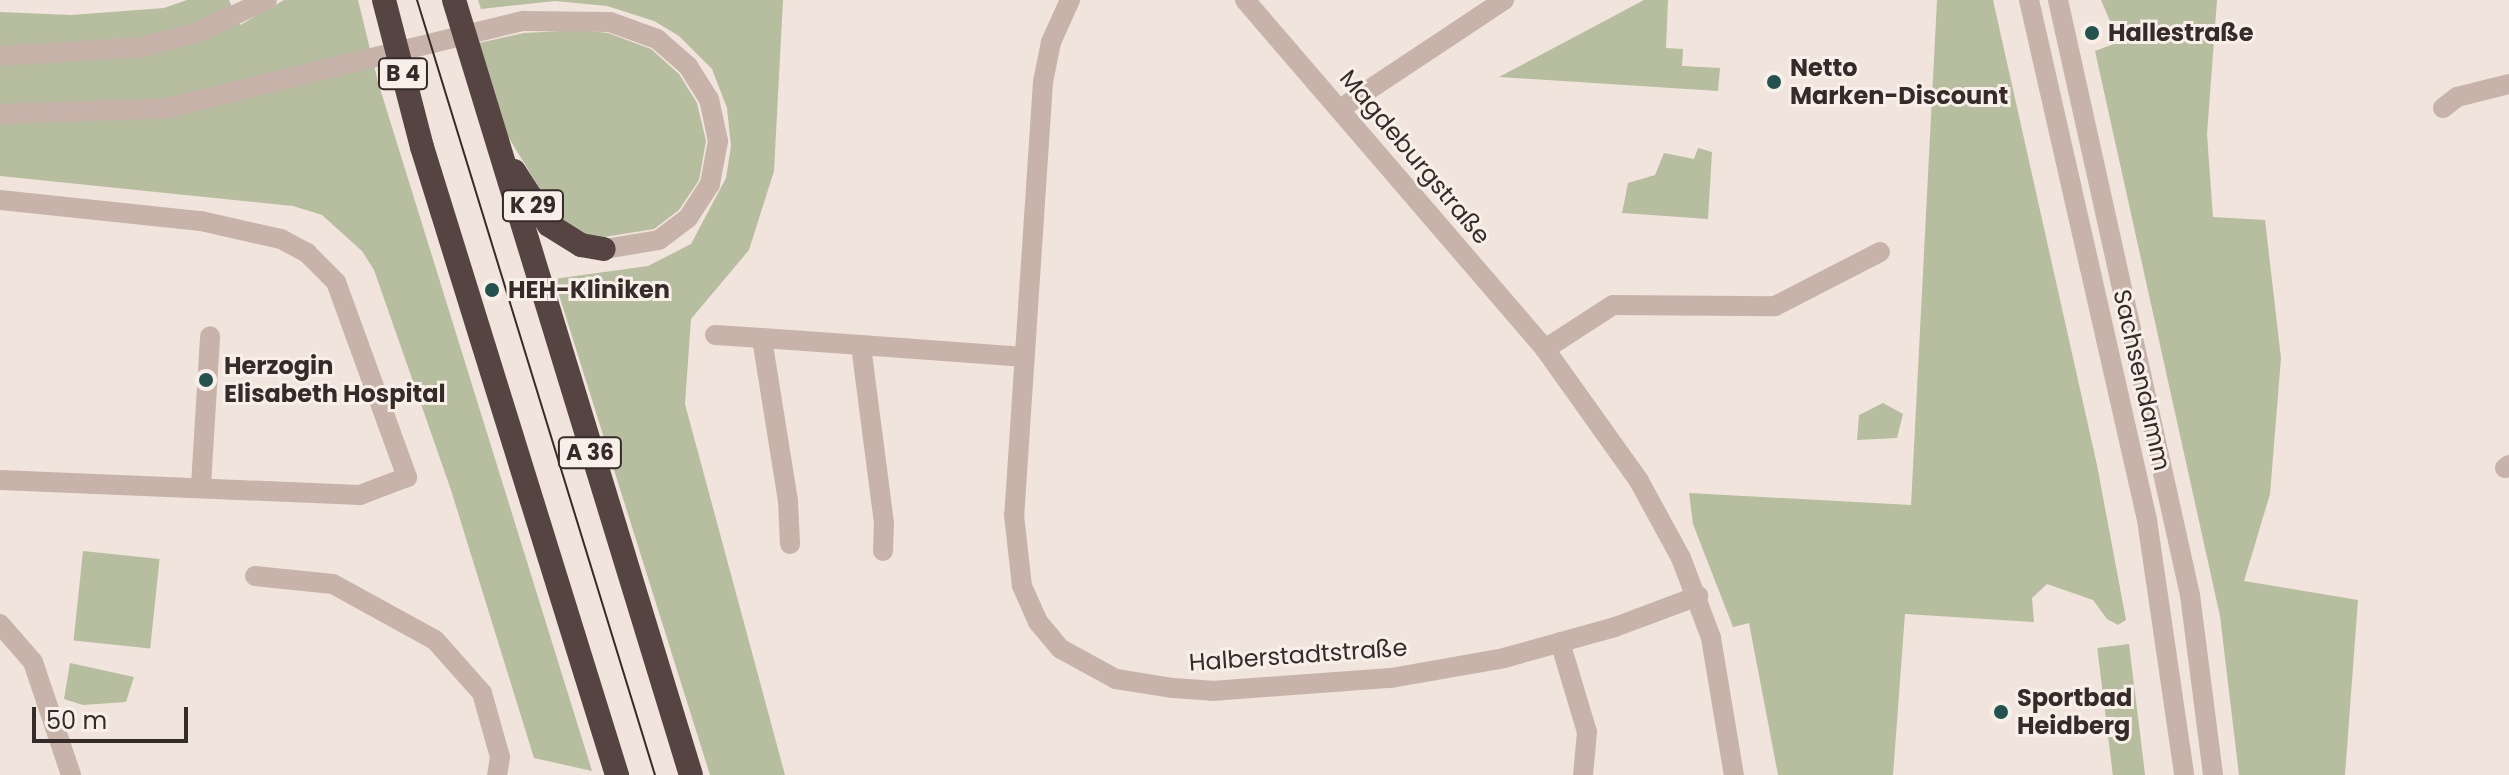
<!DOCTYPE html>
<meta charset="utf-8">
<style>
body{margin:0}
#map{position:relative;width:2509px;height:775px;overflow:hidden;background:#f0e4dd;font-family:Poppins,sans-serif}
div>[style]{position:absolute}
.green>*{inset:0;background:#b7bd9f;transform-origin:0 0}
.minor>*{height:20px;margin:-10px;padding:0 10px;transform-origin:10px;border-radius:10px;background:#c7b3aa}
.highway>*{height:24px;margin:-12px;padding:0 12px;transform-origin:12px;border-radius:12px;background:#554441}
.tram>*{height:2px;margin:-1px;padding:0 1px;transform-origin:1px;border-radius:1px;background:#352b29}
.dots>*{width:22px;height:22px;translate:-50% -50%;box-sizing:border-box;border:4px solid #f8efe9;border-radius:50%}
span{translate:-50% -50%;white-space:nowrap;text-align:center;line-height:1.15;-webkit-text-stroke:6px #f8efe9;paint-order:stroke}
.shield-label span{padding:2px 6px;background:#f8efe9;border:2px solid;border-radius:6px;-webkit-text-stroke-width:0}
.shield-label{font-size:22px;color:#352b29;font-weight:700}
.poi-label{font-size:24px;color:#352b29;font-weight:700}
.left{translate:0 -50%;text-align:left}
.street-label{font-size:24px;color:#352b29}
.scale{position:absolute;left:32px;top:707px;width:156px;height:36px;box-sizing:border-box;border:4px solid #352b29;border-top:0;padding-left:10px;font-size:24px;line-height:28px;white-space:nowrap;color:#352b29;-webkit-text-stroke:6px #f8efe9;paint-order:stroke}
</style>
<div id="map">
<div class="green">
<i style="clip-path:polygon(187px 0,229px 0,240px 25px,284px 0,358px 0,378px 82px,592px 771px,534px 758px,451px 490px,374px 270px,362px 251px,322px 215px,293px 206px,0 176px,0 12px,71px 15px,164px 8px)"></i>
<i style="clip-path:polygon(478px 0,783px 0,774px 171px,749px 250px,691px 319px,685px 404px,785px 775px,710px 775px,554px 279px,648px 266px,691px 244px,726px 178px,731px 146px,727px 108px,712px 69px,679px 36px,654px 21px,607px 6px,555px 1px,481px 9px)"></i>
<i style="clip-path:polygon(1644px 0,1668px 0,1666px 48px,1683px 49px,1682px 66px,1720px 68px,1718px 91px,1499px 77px)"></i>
<i style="clip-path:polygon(1937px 0,1993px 0,2097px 465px,2126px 620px,2118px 625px,2107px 619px,2093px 600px,2047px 584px,2032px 598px,2034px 622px,1905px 614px,1893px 775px,1778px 775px,1749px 623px,1733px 627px,1693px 524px,1689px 493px,1911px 505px)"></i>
<i style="clip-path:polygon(2101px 0,2217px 0,2207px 134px,2213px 217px,2265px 220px,2281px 358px,2270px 494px,2244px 581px,2358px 600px,2345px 775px,2239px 775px,2220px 616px,2095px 51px,2119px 42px)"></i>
<i style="clip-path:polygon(581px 30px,608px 33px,651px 49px,679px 74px,697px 103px,706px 141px,699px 180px,679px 210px,654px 229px,604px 237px,585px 234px,557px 217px,501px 125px,479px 43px,524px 33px)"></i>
<i style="clip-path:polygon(1698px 148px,1712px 152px,1708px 219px,1622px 213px,1628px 183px,1655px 175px,1664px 153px,1694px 159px)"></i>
<i style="clip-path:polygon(1883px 403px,1903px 414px,1897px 438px,1857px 440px,1859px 415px)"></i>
<i style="left:83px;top:551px;width:77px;height:90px;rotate:6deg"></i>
<i style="left:2129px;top:644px;width:132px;height:32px;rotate:83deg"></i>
<i style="clip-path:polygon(70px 663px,134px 677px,126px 702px,83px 705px,64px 699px)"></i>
</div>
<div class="minor">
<i style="left:1070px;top:0;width:46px;rotate:114.3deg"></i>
<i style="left:1051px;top:42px;width:41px;rotate:101.3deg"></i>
<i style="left:1043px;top:82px;width:434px;rotate:93.8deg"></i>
<i style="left:1014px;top:515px;width:71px;rotate:83.6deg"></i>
<i style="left:1022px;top:586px;width:39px;rotate:66deg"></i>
<i style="left:1038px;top:622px;width:35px;rotate:50deg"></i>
<i style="left:1061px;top:649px;width:63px;rotate:28.6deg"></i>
<i style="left:1116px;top:679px;width:58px;rotate:9deg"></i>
<i style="left:1173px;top:688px;width:39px;rotate:4deg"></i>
<i style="left:1212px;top:691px;width:179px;rotate:-4.2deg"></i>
<i style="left:1391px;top:678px;width:115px;rotate:-10deg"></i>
<i style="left:1504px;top:658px;width:115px;rotate:-15.6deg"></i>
<i style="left:1615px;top:627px;width:89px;rotate:-20.5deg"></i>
<i style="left:1245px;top:0;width:460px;rotate:49.3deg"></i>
<i style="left:1545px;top:349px;width:162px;rotate:54.5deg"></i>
<i style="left:1639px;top:481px;width:88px;rotate:61.4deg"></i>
<i style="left:1681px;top:558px;width:85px;rotate:69.4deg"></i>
<i style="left:1711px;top:638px;width:139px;rotate:80.5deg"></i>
<i style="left:2029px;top:0;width:533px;rotate:77.21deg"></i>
<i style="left:2147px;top:520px;width:258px;rotate:81.7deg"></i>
<i style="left:2058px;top:0;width:609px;rotate:77.49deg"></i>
<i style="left:2190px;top:595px;width:181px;rotate:82.7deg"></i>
<i style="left:0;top:56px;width:142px;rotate:-3.6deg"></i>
<i style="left:142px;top:47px;width:55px;rotate:-14.8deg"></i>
<i style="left:195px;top:33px;width:79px;rotate:-24.6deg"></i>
<i style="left:2443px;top:108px;width:18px;rotate:-38deg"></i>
<i style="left:2457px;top:97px;width:54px;rotate:-14deg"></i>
<i style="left:1340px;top:109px;width:197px;rotate:-33.6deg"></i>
<i style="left:0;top:114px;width:168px;rotate:-2deg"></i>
<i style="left:168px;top:108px;width:366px;rotate:-13.8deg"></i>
<i style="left:523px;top:21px;width:87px;rotate:0.7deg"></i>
<i style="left:610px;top:22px;width:50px;rotate:19.9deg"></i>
<i style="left:657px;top:39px;width:41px;rotate:41.1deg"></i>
<i style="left:688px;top:66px;width:39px;rotate:58deg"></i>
<i style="left:709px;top:99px;width:43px;rotate:77.9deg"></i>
<i style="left:718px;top:141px;width:44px;rotate:100.5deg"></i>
<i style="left:710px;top:184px;width:40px;rotate:122.9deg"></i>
<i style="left:688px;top:218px;width:36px;rotate:143deg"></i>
<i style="left:659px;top:240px;width:56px;rotate:170.7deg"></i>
<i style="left:0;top:200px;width:202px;rotate:6deg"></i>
<i style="left:201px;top:221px;width:82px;rotate:12.7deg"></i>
<i style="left:281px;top:239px;width:30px;rotate:28deg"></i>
<i style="left:307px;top:253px;width:41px;rotate:45deg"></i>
<i style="left:336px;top:282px;width:208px;rotate:70deg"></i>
<i style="left:407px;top:477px;width:50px;rotate:159deg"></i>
<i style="left:360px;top:495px;width:360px;rotate:-177.6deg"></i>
<i style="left:715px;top:335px;width:47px;rotate:3.7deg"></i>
<i style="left:1545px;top:349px;width:81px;rotate:-32.9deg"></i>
<i style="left:1613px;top:305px;width:162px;rotate:0.4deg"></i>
<i style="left:1775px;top:306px;width:118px;rotate:-27.2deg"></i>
<i style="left:2505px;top:468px;width:5px;rotate:-37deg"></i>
<i style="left:201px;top:485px;width:149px;rotate:-86.5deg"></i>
<i style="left:790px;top:544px;width:43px;rotate:-92.7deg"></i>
<i style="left:788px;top:501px;width:165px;rotate:-99.1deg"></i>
<i style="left:762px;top:338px;width:99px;rotate:4deg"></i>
<i style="left:883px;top:551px;width:28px;rotate:-88deg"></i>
<i style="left:884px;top:523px;width:179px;rotate:-97.4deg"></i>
<i style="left:861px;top:345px;width:163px;rotate:4.2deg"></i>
<i style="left:255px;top:576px;width:78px;rotate:5.9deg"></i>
<i style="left:333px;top:584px;width:116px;rotate:28.8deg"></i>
<i style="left:435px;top:640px;width:71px;rotate:48.4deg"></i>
<i style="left:482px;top:693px;width:66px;rotate:74.3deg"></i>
<i style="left:500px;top:757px;width:18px;rotate:99deg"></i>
<i style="left:0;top:624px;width:50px;rotate:49deg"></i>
<i style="left:33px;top:662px;width:119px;rotate:71.4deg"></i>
<i style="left:1560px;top:642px;width:94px;rotate:73.3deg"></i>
<i style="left:1587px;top:732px;width:43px;rotate:95.3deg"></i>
</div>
<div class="highway">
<i style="left:384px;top:0;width:152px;rotate:75.5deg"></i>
<i style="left:422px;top:147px;width:658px;rotate:72.75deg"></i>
<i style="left:454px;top:0;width:810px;rotate:73deg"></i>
<i style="left:514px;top:171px;width:64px;rotate:57.1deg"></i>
<i style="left:549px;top:225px;width:38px;rotate:32deg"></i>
<i style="left:581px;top:245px;width:23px;rotate:10deg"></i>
</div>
<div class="tram">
<i style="left:417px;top:0;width:811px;rotate:72.93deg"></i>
</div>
<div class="dots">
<i style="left:2092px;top:33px;background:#23524f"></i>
<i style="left:1774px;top:82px;background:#23524f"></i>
<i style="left:492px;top:290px;background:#23524f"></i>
<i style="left:206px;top:380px;background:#23524f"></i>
<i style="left:2001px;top:712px;background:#23524f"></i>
</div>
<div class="shield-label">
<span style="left:403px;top:74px">B 4</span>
<span style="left:533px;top:206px">K 29</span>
<span style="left:590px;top:453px">A 36</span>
</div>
<div class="poi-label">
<span class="left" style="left:2108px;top:33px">Hallestraße</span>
<span class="left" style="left:1790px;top:82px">Netto<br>Marken-Discount</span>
<span class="left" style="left:508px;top:290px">HEH-Kliniken</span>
<span class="left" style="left:224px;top:380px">Herzogin<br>Elisabeth Hospital</span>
<span class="left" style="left:2017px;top:712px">Sportbad<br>Heidberg</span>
</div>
<div class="street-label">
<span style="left:1415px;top:157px;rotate:50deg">Magdeburgstraße</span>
<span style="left:2142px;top:380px;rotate:77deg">Sachsendamm</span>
<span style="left:1298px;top:655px;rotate:-4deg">Halberstadtstraße</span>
</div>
<div class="scale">50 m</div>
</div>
